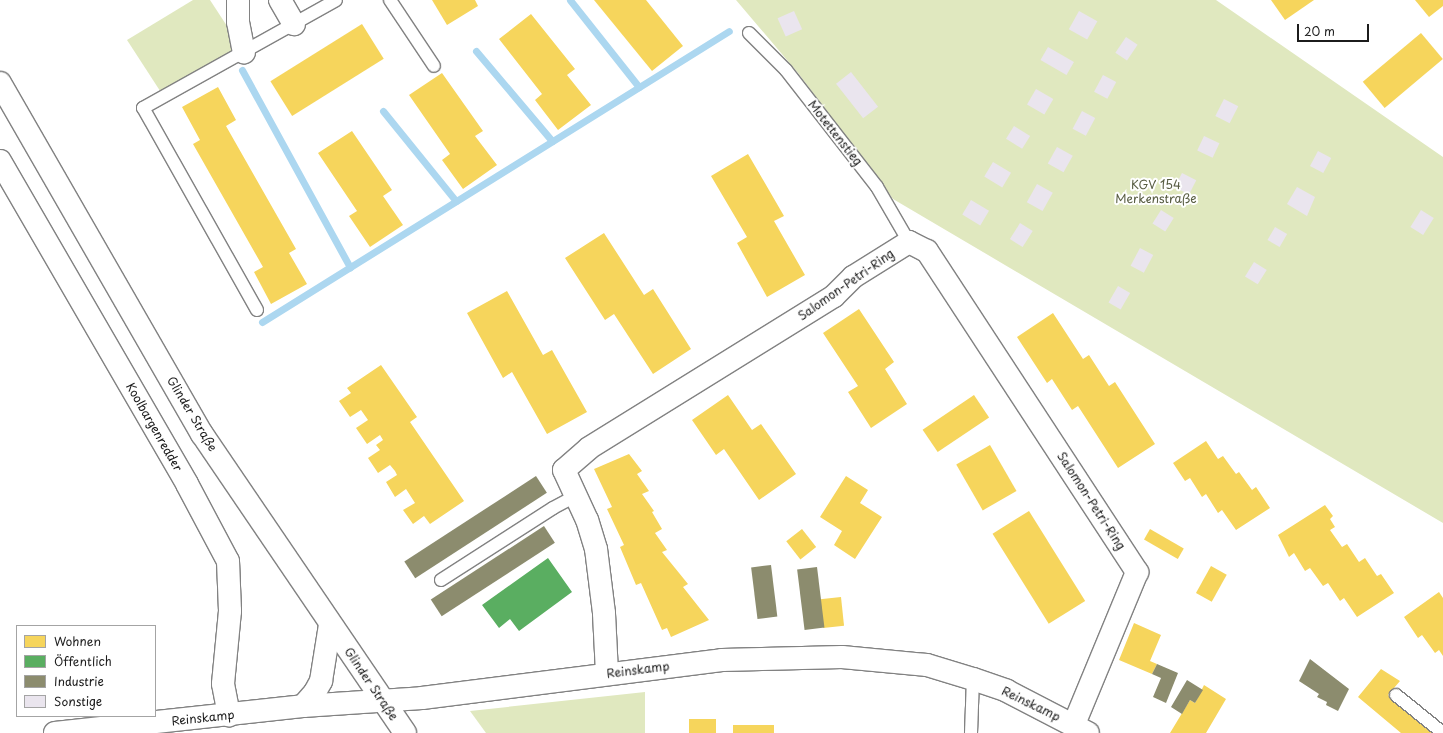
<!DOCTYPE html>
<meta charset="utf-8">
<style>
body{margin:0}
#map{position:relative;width:1443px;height:733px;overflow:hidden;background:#fff;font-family:"Playpen Sans",sans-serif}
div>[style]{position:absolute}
.green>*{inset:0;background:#e0e8bf}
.homes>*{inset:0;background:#f6d55c;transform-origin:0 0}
.public>*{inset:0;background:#5aae61}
.industry>*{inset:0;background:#8c8c6e;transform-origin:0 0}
.stream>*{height:7px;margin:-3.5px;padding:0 3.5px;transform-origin:3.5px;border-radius:3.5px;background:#acd7f0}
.building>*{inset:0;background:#eae5ee;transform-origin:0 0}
.roads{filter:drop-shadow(1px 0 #828282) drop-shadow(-1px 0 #828282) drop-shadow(0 1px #828282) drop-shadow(0 -1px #828282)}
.lane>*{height:12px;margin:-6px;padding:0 6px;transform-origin:6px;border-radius:6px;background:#fff}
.street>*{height:22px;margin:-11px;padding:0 11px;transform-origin:11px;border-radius:11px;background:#fff}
.secondary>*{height:22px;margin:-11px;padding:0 11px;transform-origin:11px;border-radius:11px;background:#fff}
span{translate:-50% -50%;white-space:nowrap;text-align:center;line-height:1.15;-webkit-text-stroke:4px #fff;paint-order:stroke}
.street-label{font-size:12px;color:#1c1c1c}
.park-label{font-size:12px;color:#585d42}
.legend{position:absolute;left:16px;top:625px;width:140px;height:92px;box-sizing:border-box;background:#fff;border:1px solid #a4a4a4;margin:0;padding:5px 7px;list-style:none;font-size:12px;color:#1c1c1c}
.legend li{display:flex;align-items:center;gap:8px;height:20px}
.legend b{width:20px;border:1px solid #a4a4a4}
.scale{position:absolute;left:1297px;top:24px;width:72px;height:18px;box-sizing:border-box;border:2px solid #1c1c1c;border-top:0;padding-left:5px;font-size:12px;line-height:14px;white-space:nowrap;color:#1c1c1c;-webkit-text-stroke:3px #fff;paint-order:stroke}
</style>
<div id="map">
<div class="green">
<i style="clip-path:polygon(193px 0,210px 0,244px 52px,164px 97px,127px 40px)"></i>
<i style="clip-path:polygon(736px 0,1216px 0,1443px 157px,1443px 523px,893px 199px,798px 73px)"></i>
<i style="clip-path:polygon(645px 692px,645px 733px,486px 733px,470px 711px)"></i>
</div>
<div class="homes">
<i style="clip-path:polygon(432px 0,475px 0,478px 6px,447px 25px)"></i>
<i style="clip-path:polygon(594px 0,646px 0,683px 46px,652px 71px)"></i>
<i style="clip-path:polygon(1271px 0,1314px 0,1285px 20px)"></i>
<i style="clip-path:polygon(1415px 0,1443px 0,1443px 6px,1429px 17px)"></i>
<i style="clip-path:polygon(531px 14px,575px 69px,567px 75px,591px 105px,558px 130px,535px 100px,542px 94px,499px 39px)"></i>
<i style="left:362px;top:24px;width:41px;height:108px;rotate:58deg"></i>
<i style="left:1421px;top:33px;width:34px;height:76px;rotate:50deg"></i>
<i style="clip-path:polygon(442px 73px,483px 131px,475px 136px,497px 165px,463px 189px,442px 160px,450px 154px,409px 95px)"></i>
<i style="clip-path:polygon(218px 87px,236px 120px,226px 126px,296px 249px,289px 253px,307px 284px,271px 304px,254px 272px,263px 267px,193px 144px,200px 140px,182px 107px)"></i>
<i style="clip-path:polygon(352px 131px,392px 190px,383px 196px,403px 225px,370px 247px,349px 216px,357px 211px,318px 153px)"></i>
<i style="clip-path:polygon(748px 154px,784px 216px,774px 221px,805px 275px,767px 297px,737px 243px,747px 237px,711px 176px)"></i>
<i style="clip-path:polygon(604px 233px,644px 295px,653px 289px,691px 349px,653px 374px,614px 314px,605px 320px,565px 258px)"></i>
<i style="clip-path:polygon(507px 291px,543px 355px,552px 350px,587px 412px,547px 434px,512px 372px,503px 378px,467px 313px)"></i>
<i style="clip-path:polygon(859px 309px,894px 362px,885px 369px,907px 404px,871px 428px,848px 392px,858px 386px,823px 333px)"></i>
<i style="clip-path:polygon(1053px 313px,1083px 359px,1089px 355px,1109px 386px,1115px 382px,1155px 444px,1118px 468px,1078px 406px,1072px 410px,1052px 379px,1047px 383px,1017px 337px)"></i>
<i style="clip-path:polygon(381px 365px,417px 417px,410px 422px,464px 501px,430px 524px,424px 516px,413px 524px,403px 510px,415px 503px,406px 489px,395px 497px,386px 482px,397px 475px,395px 471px,390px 465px,378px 473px,368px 458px,380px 450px,376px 445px,383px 440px,380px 435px,367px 444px,356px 428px,368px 420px,361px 410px,350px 417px,339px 401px,351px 393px,347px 388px)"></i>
<i style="clip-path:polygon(728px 395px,752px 430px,761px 424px,796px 474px,759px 500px,724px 449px,716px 455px,692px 420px)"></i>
<i style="left:974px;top:395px;width:27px;height:62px;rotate:56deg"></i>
<i style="clip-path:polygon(1206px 441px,1218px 459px,1223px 456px,1236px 474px,1239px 472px,1252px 490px,1256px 487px,1270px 508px,1236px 530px,1222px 510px,1218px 513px,1206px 494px,1202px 497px,1190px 478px,1185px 481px,1173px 463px)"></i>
<i style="left:990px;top:445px;width:53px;height:39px;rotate:60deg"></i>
<i style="clip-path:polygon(629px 454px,642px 471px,637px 474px,649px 491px,642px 494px,654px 511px,652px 512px,662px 529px,655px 533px,667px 550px,662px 552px,688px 584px,683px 587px,709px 620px,671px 637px,667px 628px,662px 630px,641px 583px,636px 585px,620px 547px,624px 545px,607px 509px,612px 507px,594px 469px)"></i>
<i style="clip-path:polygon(846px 476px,868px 490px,860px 503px,882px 517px,855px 559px,834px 545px,842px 531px,820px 517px)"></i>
<i style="clip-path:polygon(1325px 505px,1333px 516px,1330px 519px,1335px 527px,1330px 530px,1342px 547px,1347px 544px,1359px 562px,1365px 558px,1377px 576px,1381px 574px,1394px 593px,1357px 617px,1344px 598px,1340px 601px,1328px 583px,1323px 586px,1310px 568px,1305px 571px,1294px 553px,1289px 557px,1278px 535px)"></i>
<i style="left:1029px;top:511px;width:106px;height:43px;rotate:58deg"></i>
<i style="left:802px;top:529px;width:23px;height:20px;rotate:52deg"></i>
<i style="left:1150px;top:529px;width:39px;height:12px;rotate:30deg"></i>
<i style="left:1211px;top:566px;width:18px;height:31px;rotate:29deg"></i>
<i style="clip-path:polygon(1439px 592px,1443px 598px,1443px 656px,1439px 650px,1435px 653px,1422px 635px,1418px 638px,1404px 617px)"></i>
<i style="left:841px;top:597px;width:29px;height:21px;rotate:84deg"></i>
<i style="clip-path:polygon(1134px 623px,1161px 635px,1150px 661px,1157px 664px,1152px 674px,1119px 660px)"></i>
<i style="clip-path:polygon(1381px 669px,1400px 681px,1388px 695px,1433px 733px,1401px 733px,1358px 697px)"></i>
<i style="clip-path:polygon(1204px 685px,1226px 699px,1206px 733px,1170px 733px,1190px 700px,1195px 703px)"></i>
<i style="left:689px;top:719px;width:27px;height:14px"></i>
<i style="left:733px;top:725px;width:41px;height:8px"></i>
</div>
<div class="public">
<i style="clip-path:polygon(548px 558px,572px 592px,519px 631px,510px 619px,499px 628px,482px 605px)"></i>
</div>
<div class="industry">
<i style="left:536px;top:476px;width:20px;height:157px;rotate:57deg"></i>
<i style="left:544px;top:526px;width:20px;height:135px;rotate:57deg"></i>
<i style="left:771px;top:565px;width:52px;height:20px;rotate:83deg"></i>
<i style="left:817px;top:567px;width:61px;height:20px;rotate:83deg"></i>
<i style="clip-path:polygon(1310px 659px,1349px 689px,1338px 711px,1326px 705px,1327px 702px,1317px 697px,1319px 694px,1299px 681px)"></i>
<i style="clip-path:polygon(1157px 664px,1178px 673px,1166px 703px,1153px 697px,1161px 678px,1152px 674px)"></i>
<i style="clip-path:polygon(1187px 680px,1203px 690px,1195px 703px,1190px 700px,1182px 714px,1171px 707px)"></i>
</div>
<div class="stream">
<i style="left:570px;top:0;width:111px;rotate:51.6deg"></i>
<i style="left:476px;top:51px;width:118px;rotate:49.8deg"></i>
<i style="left:242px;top:70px;width:225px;rotate:61.3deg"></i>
<i style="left:383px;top:111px;width:116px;rotate:51deg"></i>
<i style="left:262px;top:322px;width:550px;rotate:-31.93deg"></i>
</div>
<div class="building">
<i style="left:794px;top:11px;width:20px;height:18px;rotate:66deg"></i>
<i style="left:1079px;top:11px;width:21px;height:21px;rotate:29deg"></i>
<i style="left:1126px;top:37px;width:14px;height:19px;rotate:34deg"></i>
<i style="left:1048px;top:47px;width:30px;height:15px;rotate:30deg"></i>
<i style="left:851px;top:72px;width:44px;height:19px;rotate:52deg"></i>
<i style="left:1103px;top:75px;width:15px;height:19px;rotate:28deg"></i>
<i style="left:1036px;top:89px;width:20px;height:18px;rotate:30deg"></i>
<i style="left:1224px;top:99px;width:16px;height:19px;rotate:27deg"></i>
<i style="left:1082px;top:111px;width:15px;height:20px;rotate:28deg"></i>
<i style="left:1014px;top:126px;width:19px;height:15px;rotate:32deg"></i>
<i style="left:1204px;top:136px;width:17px;height:16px;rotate:25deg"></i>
<i style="left:1057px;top:147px;width:18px;height:19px;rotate:29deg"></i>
<i style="left:1318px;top:151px;width:15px;height:17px;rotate:28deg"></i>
<i style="left:993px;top:162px;width:21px;height:17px;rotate:31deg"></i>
<i style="left:1182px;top:173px;width:16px;height:16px;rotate:27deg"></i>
<i style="left:1037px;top:184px;width:18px;height:21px;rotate:29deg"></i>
<i style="clip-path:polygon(1297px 187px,1315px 197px,1307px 216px,1287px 204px)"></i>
<i style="left:971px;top:200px;width:21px;height:17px;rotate:31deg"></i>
<i style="left:1161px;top:210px;width:15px;height:16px;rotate:32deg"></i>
<i style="left:1421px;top:210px;width:15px;height:20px;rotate:32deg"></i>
<i style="left:1020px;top:223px;width:15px;height:19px;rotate:32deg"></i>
<i style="left:1275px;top:227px;width:14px;height:15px;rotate:30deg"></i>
<i style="left:1140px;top:248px;width:15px;height:20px;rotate:28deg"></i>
<i style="left:1254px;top:262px;width:15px;height:17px;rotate:32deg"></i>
<i style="left:1118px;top:286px;width:14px;height:19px;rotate:30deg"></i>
</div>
<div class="roads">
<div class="lane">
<i style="left:390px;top:0;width:79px;rotate:56.3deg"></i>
<i style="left:749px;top:33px;width:52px;rotate:45deg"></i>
<i style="left:786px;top:70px;width:148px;rotate:52.1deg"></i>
<i style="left:877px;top:187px;width:64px;rotate:59.8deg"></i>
<i style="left:257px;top:310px;width:232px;rotate:-119.4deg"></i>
<i style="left:143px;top:108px;width:221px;rotate:-29.2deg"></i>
<i style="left:441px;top:580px;width:133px;rotate:-32.7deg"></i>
<i style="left:553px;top:508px;width:26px;rotate:-28deg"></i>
<i style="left:1396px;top:695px;width:60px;rotate:39deg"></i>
<i style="left:971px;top:733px;width:54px;rotate:-87.9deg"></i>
</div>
<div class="street">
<i style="left:238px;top:0;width:22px;rotate:90deg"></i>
<i style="left:238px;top:22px;width:31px;rotate:79deg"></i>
<i style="left:280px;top:0;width:28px;rotate:60deg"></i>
<i style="left:0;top:161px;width:373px;rotate:59.9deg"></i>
<i style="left:187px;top:484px;width:87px;rotate:62deg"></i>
<i style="left:228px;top:561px;width:50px;rotate:87.7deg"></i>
<i style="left:230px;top:611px;width:73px;rotate:95.5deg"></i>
<i style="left:223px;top:684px;width:32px;rotate:79deg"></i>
<i style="left:607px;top:673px;width:60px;rotate:-92.9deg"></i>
<i style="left:604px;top:613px;width:64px;rotate:-97.1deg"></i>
<i style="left:596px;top:549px;width:30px;rotate:-107deg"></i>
<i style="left:587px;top:520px;width:55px;rotate:-114.7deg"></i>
<i style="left:564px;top:470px;width:33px;rotate:-41deg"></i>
<i style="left:589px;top:448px;width:288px;rotate:-31.8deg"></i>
<i style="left:834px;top:296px;width:27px;rotate:-45deg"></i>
<i style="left:853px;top:277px;width:66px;rotate:-32deg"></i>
<i style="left:909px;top:242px;width:20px;rotate:27deg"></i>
<i style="left:927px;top:251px;width:384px;rotate:56.8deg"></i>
<i style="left:1137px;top:572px;width:165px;rotate:112.5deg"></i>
<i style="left:303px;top:706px;width:18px;rotate:-49deg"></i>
<i style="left:315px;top:692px;width:13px;rotate:-61deg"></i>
<i style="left:321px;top:681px;width:57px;rotate:-80.9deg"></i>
<i style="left:55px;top:733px;width:249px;rotate:-6.2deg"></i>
<i style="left:303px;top:706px;width:119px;rotate:-3.8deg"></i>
<i style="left:422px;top:698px;width:302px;rotate:-7.2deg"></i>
<i style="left:722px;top:660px;width:120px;rotate:-1.4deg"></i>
<i style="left:842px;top:657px;width:85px;rotate:5.4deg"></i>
<i style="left:927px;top:665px;width:48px;rotate:16.9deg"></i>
<i style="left:973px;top:679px;width:36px;rotate:19deg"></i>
<i style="left:1007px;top:691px;width:91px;rotate:27.4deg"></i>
</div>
<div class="secondary">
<i style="left:0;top:83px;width:405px;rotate:60.1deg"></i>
<i style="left:202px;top:434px;width:361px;rotate:55.8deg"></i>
</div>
</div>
<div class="street-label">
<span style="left:835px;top:133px;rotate:52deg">Motettenstieg</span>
<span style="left:846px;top:285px;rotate:-35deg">Salomon-Petri-Ring</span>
<span style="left:192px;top:414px;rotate:59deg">Glinder Straße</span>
<span style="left:154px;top:427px;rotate:60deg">Koolbargenredder</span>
<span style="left:1091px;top:501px;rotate:57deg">Salomon-Petri-Ring</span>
<span style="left:638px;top:670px;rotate:-7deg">Reinskamp</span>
<span style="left:371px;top:684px;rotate:56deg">Glinder Straße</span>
<span style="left:1031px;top:704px;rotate:26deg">Reinskamp</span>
<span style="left:203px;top:718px;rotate:-6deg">Reinskamp</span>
</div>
<div class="park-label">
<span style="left:1156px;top:192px">KGV 154<br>Merkenstraße</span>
</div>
<ul class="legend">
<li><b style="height:11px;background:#f6d55c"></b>Wohnen</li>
<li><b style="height:11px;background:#5aae61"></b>Öffentlich</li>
<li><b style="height:11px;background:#8c8c6e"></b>Industrie</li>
<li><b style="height:11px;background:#eae5ee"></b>Sonstige</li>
</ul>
<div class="scale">20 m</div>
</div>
